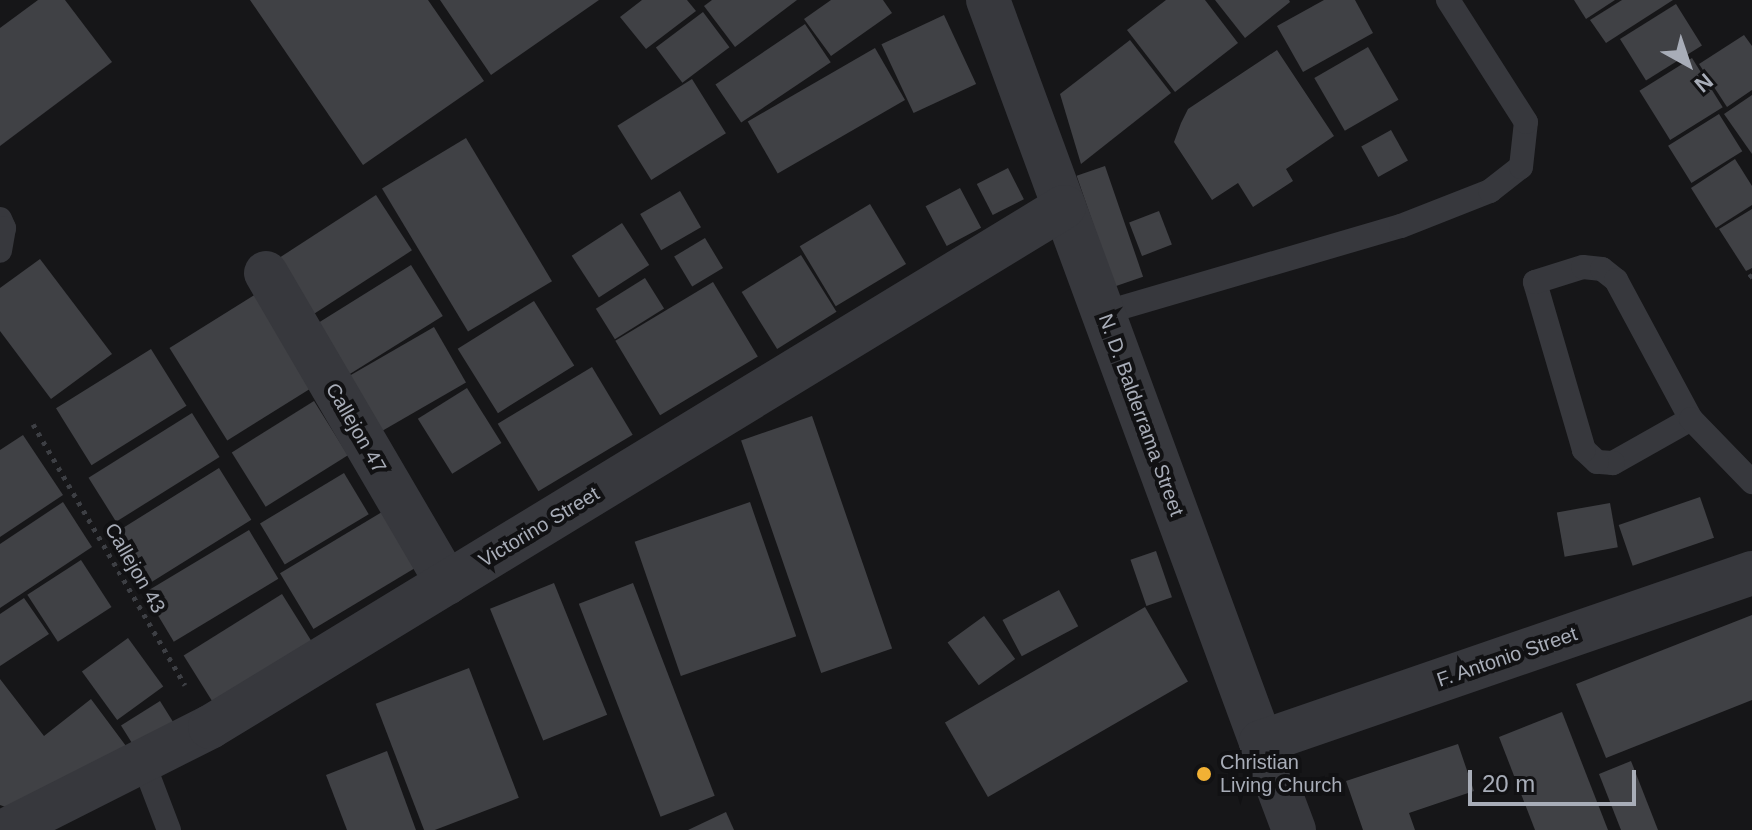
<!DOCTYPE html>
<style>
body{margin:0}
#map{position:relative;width:1752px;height:830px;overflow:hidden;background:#161618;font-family:Arial,sans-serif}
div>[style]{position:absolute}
.building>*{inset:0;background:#404145;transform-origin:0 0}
.path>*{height:5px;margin-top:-2.5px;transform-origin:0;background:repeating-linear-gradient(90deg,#3d3f44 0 4px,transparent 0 10px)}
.service>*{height:24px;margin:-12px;padding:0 12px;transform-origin:12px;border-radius:12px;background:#37383d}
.minor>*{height:44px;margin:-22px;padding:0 22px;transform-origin:22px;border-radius:22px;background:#37383d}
.tertiary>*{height:44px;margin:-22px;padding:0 22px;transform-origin:22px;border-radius:22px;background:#37383d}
.dots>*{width:22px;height:22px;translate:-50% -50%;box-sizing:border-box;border:4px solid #111113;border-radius:50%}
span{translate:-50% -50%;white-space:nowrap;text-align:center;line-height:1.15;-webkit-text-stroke:8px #111113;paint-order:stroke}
.street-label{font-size:20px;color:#a8adb8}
.poi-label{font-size:20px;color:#a8adb8}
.left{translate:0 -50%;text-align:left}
.north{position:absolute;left:1648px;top:24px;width:80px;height:80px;-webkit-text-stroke:6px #111113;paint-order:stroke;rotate:140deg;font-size:22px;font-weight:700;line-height:32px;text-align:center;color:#a8adb8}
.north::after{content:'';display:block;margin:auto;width:28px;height:36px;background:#a8adb8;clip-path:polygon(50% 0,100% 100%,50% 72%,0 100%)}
.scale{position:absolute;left:1468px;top:770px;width:168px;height:36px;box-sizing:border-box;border:4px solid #a8adb8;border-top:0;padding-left:10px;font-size:24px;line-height:28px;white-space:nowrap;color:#a8adb8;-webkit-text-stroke:6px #111113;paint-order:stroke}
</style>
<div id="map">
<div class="building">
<i style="clip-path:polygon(38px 0,65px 0,112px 62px,0 146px,0 28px)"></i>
<i style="clip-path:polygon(250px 0,428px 0,484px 81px,363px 165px)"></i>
<i style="clip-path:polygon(440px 0,599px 0,491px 75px)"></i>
<i style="clip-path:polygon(642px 0,687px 0,696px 11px,646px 49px,620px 17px)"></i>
<i style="clip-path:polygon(712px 0,797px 0,735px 47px,704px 6px)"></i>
<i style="clip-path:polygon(831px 0,883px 0,892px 13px,831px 56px,804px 19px)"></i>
<i style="clip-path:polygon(1166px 0,1205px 0,1238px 43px,1175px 92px,1127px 30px)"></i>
<i style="clip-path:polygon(1215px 0,1289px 0,1290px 2px,1245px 38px)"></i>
<i style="clip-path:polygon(1324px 0,1355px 0,1373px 33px,1303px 72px,1277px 26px)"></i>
<i style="clip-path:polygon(1574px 0,1615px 0,1586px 19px)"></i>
<i style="clip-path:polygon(1622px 0,1673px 0,1606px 43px,1590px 20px)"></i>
<i style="left:1676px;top:4px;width:49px;height:66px;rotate:58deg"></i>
<i style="left:703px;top:12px;width:44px;height:59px;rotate:53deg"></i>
<i style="left:944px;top:15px;width:76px;height:69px;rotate:65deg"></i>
<i style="left:805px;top:24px;width:46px;height:108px;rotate:56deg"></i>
<i style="clip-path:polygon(1744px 35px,1752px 46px,1752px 90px,1727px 107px,1699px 64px)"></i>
<i style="clip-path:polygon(1130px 40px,1171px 93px,1081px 164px,1060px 94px)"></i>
<i style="left:1368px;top:47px;width:61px;height:62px;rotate:60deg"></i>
<i style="left:875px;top:48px;width:60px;height:147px;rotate:60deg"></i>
<i style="clip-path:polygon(1277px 50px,1334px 136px,1286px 169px,1293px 181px,1253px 207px,1238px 183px,1212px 200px,1174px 142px,1181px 123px,1188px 109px)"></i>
<i style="left:1692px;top:58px;width:58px;height:62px;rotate:58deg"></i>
<i style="left:692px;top:79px;width:64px;height:88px;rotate:58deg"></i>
<i style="clip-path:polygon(1752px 95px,1752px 154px,1724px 114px)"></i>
<i style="left:1719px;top:114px;width:44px;height:60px;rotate:58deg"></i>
<i style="left:1391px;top:130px;width:35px;height:34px;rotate:61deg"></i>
<i style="left:466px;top:138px;width:167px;height:98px;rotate:59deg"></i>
<i style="clip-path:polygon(1735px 159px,1752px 186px,1752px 205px,1716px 228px,1691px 188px)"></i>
<i style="left:1105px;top:166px;width:117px;height:30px;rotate:71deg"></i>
<i style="left:1008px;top:168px;width:35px;height:35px;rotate:63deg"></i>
<i style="left:960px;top:188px;width:45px;height:39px;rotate:62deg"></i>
<i style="left:680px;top:191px;width:42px;height:46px;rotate:60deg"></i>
<i style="left:376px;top:195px;width:66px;height:118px;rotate:57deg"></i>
<i style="left:870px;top:204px;width:70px;height:82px;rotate:59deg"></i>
<i style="clip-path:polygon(1752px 209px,1752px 268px,1746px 271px,1719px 229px)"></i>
<i style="left:1159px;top:211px;width:36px;height:32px;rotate:69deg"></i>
<i style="left:622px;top:223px;width:50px;height:60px;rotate:57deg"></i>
<i style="left:705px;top:238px;width:35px;height:36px;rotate:59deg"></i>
<i style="left:801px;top:255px;width:67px;height:70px;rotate:58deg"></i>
<i style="clip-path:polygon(40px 259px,112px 354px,51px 399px,0 331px,0 288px)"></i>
<i style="left:411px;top:265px;width:60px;height:120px;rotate:58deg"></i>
<i style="left:645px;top:278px;width:36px;height:58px;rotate:58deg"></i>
<i style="left:713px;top:282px;width:87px;height:114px;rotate:59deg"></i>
<i style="left:256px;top:294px;width:109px;height:102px;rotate:58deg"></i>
<i style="left:534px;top:301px;width:76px;height:90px;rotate:58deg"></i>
<i style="left:434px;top:327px;width:64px;height:105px;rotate:60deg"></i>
<i style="left:151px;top:349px;width:67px;height:112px;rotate:58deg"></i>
<i style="left:592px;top:367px;width:79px;height:110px;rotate:59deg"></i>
<i style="left:467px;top:388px;width:65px;height:58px;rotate:58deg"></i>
<i style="left:314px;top:401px;width:64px;height:97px;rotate:58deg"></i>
<i style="left:192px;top:413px;width:52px;height:122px;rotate:58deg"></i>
<i style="left:812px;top:416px;width:246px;height:75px;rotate:71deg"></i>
<i style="clip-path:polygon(23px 435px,63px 495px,0 537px,0 450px)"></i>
<i style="left:219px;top:468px;width:61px;height:119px;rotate:58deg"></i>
<i style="left:344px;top:473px;width:48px;height:98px;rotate:59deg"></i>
<i style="left:1700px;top:497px;width:43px;height:86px;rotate:71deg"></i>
<i style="clip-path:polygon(63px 502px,92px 547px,0 608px,0 544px)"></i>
<i style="left:750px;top:502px;width:142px;height:122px;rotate:71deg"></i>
<i style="left:1610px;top:503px;width:45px;height:54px;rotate:80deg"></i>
<i style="left:382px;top:512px;width:65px;height:119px;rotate:59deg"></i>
<i style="left:249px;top:530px;width:57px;height:122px;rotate:59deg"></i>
<i style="left:1156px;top:551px;width:49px;height:27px;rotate:71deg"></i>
<i style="left:81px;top:560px;width:56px;height:64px;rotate:57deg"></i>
<i style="left:554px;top:583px;width:142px;height:69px;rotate:68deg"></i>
<i style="left:633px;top:583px;width:228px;height:58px;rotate:69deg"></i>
<i style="left:1059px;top:590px;width:41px;height:64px;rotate:62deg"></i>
<i style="left:282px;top:594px;width:61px;height:116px;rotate:58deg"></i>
<i style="clip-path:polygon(24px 598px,49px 634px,0 666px,0 614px)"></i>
<i style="left:1145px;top:607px;width:86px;height:231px;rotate:60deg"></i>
<i style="clip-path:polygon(1752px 615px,1752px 700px,1606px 758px,1576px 684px)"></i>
<i style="left:984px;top:616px;width:53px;height:45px;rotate:54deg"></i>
<i style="left:128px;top:638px;width:60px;height:57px;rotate:54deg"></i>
<i style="left:469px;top:668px;width:139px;height:100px;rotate:69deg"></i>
<i style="clip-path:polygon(0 679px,44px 736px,91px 699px,126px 746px,11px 809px,0 805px)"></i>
<i style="left:160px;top:701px;width:39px;height:46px;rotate:58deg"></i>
<i style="clip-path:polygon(1562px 712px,1608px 830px,1535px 830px,1499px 737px)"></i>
<i style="clip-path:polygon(1458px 744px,1474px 791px,1409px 813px,1415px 830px,1363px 830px,1346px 781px)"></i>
<i style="clip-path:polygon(387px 751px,416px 830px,347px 830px,326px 775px)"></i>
<i style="clip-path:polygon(1631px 761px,1658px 830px,1621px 830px,1599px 774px)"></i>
<i style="clip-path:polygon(726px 812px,734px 830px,688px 830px)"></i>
</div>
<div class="path">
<i style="left:1749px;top:277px;width:4px;rotate:-34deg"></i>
<i style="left:33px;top:424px;width:302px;rotate:59.8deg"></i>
</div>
<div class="service">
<i style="left:0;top:219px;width:10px;rotate:66deg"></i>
<i style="left:4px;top:228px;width:23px;rotate:100deg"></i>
<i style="left:1103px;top:313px;width:310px;rotate:-16.3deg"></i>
<i style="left:1401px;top:226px;width:96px;rotate:-21.5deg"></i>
<i style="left:1490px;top:191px;width:39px;rotate:-38deg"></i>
<i style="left:1521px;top:167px;width:45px;rotate:-83.7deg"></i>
<i style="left:1526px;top:122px;width:145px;rotate:-122.6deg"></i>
<i style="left:1691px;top:419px;width:90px;rotate:150.6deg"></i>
<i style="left:1613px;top:463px;width:16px;rotate:-176deg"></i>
<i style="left:1597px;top:462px;width:18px;rotate:-137deg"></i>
<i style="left:1584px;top:450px;width:175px;rotate:-106.3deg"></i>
<i style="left:1535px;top:282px;width:50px;rotate:-17.4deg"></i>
<i style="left:1583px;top:267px;width:19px;rotate:6deg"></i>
<i style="left:1602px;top:269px;width:18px;rotate:38deg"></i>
<i style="left:1616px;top:280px;width:158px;rotate:61.7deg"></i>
<i style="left:1691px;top:419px;width:88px;rotate:45.9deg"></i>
<i style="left:143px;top:762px;width:73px;rotate:69.1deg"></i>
</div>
<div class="minor">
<i style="left:988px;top:0;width:791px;rotate:69.8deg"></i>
<i style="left:266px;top:273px;width:359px;rotate:59.7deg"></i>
<i style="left:6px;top:830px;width:229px;rotate:-26.8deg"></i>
<i style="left:210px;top:727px;width:1000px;rotate:-31.34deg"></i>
</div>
<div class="tertiary">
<i style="left:1294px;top:830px;width:94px;rotate:-110.6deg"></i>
<i style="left:1261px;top:742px;width:519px;rotate:-18.99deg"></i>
</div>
<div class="dots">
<i style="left:1204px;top:774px;background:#f2b134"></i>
</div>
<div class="street-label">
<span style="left:1141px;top:415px;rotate:70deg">N. D. Balderrama Street</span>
<span style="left:356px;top:428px;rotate:60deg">Callejon 47</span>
<span style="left:539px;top:527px;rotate:-31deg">Victorino Street</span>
<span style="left:135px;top:568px;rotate:60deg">Callejon 43</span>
<span style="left:1507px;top:657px;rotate:-19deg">F. Antonio Street</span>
</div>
<div class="poi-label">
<span class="left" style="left:1220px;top:774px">Christian<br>Living Church</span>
</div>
<div class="north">N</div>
<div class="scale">20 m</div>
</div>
